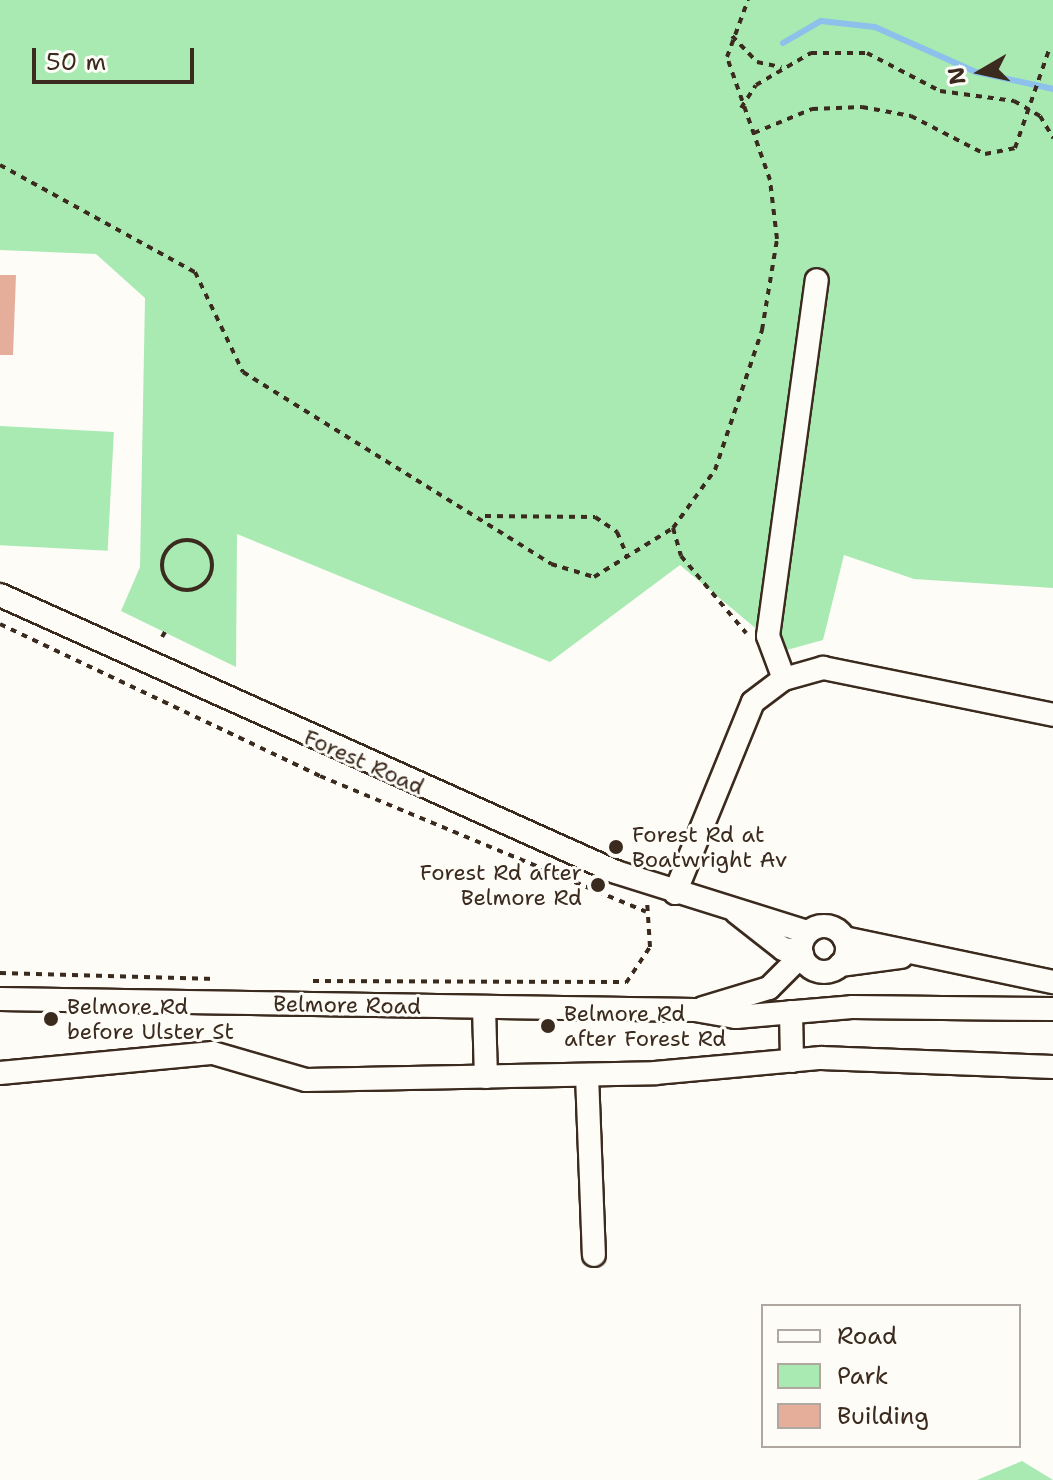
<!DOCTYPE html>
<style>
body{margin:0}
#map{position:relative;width:1053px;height:1480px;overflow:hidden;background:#fdfcf7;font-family:"Shantell Sans",sans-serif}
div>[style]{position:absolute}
.green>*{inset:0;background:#a9e9b2;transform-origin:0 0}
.stream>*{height:6px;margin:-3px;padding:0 3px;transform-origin:3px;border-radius:3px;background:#8dc0ea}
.building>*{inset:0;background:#e5ae9b}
.path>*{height:4px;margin-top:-2px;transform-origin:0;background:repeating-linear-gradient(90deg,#3b2a1e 0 6px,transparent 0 12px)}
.path>.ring{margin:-2px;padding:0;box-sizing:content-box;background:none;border:4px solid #3b2a1e;border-radius:50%}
.roads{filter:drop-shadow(2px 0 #3b2a1e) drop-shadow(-2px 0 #3b2a1e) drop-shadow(0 2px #3b2a1e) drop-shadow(0 -2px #3b2a1e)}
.minor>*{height:22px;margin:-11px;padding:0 11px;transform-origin:11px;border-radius:11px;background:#fdfcf7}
.minor>.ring{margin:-11px;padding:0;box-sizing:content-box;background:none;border:22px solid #fdfcf7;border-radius:50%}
.dots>*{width:22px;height:22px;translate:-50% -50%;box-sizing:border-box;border:4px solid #fdfcf7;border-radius:50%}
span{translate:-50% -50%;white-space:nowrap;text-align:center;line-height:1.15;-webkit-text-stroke:6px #fdfcf7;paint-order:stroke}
.street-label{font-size:22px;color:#3b2a1e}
.poi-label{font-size:22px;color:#3b2a1e}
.left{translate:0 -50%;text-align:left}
.right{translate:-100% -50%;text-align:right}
.legend{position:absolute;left:761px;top:1304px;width:260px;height:144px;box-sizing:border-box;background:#fdfcf7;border:2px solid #afa8a0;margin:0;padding:10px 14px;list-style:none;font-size:24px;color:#3b2a1e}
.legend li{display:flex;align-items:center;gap:16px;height:40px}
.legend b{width:40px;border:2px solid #afa8a0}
.north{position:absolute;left:941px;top:32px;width:80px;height:80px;-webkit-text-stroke:6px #fdfcf7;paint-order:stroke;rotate:261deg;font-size:22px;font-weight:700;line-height:32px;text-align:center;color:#3b2a1e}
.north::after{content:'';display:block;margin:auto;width:28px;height:36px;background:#3b2a1e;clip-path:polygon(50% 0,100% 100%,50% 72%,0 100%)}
.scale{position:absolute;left:32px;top:48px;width:162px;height:36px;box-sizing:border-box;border:4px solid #3b2a1e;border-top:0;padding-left:10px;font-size:24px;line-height:28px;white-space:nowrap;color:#3b2a1e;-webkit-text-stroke:6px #fdfcf7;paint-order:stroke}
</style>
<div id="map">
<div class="green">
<i style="clip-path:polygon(0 0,1053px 0,1053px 588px,914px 579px,844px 555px,823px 640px,783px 651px,680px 565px,550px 662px,237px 534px,236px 667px,121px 611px,140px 567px,145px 298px,96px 254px,0 250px)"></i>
<i style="left:0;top:426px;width:114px;height:119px;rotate:3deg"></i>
<i style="clip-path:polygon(1022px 1461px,1053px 1480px,977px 1480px)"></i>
</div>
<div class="stream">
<i style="left:783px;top:43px;width:44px;rotate:-30.1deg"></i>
<i style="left:821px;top:21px;width:54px;rotate:6.3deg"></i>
<i style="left:875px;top:27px;width:111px;rotate:24deg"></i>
<i style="left:976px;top:72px;width:79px;rotate:12.4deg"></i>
</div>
<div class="building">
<i style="clip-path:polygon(0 275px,16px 275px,13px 355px,0 355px)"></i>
</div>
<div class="path">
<i style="left:732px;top:36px;width:36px;rotate:46deg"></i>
<i style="left:757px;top:62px;width:25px;rotate:12deg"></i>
<i style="left:741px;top:108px;width:27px;rotate:-57deg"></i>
<i style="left:756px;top:85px;width:64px;rotate:-30.2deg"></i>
<i style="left:811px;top:53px;width:56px"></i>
<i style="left:867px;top:53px;width:82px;rotate:27.5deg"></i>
<i style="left:940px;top:91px;width:75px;rotate:7.7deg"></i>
<i style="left:1014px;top:101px;width:30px;rotate:30deg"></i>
<i style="left:1040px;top:116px;width:26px;rotate:59deg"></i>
<i style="left:754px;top:133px;width:63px;rotate:-22.5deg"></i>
<i style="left:812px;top:109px;width:50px;rotate:-2.3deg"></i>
<i style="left:862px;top:107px;width:50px;rotate:10.4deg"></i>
<i style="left:911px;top:116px;width:83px;rotate:27.2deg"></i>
<i style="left:985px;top:154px;width:31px;rotate:-11deg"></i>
<i style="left:1015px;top:148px;width:107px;rotate:-70.9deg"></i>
<i style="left:0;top:165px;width:222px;rotate:28.8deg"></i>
<i style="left:195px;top:272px;width:111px;rotate:64.4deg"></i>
<i style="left:243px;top:372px;width:363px;rotate:31.9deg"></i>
<i style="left:551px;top:564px;width:45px;rotate:16.8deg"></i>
<i style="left:594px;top:577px;width:93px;rotate:-31.8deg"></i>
<i style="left:673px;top:528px;width:72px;rotate:-54.1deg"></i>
<i style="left:715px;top:470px;width:148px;rotate:-71.4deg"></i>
<i style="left:762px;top:330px;width:92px;rotate:-80.6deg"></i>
<i style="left:777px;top:239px;width:59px;rotate:-96.8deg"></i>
<i style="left:770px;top:180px;width:130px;rotate:-109.3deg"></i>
<i style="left:727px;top:57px;width:61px;rotate:-69.8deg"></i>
<i style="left:485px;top:516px;width:110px;rotate:0.5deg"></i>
<i style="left:595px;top:517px;width:27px;rotate:34deg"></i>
<i style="left:617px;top:532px;width:26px;rotate:67deg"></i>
<i style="left:673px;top:528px;width:29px;rotate:74deg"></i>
<i style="left:681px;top:556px;width:101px;rotate:49.8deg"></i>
<i class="ring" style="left:162px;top:540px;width:46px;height:46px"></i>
<i style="left:0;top:624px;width:354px;rotate:25.4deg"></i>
<i style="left:320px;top:776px;width:353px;rotate:22.6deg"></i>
<i style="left:162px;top:637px;width:6px;rotate:-59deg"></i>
<i style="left:0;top:973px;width:216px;rotate:1.6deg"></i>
<i style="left:313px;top:981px;width:313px;rotate:0.2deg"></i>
<i style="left:626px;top:983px;width:43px;rotate:-56.3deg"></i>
<i style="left:650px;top:947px;width:46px;rotate:-93.7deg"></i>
</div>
<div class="roads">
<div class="minor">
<i style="left:0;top:595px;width:675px;rotate:24.21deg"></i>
<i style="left:616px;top:872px;width:201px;rotate:17.4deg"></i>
<i style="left:784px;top:679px;width:46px;rotate:-110.4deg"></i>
<i style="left:768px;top:636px;width:359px;rotate:-82.2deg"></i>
<i style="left:675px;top:893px;width:206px;rotate:-67.8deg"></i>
<i style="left:753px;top:702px;width:39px;rotate:-37deg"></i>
<i style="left:784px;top:679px;width:41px;rotate:-15.8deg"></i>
<i style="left:823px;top:668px;width:235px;rotate:11.5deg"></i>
<i style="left:736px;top:912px;width:60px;rotate:38.2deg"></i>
<i style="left:783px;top:949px;width:18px;rotate:6deg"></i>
<i class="ring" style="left:801px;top:926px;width:24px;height:24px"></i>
<i style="left:844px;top:938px;width:214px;rotate:11.9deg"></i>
<i style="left:840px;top:965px;width:62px;rotate:-7.5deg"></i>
<i style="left:0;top:999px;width:695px;rotate:0.91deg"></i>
<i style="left:695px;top:1010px;width:42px;rotate:9.7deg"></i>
<i style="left:736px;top:1017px;width:116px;rotate:-4.9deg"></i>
<i style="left:852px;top:1007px;width:201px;rotate:0.6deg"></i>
<i style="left:484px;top:1007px;width:70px;rotate:88.4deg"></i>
<i style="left:703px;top:1008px;width:69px;rotate:-16.9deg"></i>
<i style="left:769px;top:988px;width:47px;rotate:-45deg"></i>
<i style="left:791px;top:1012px;width:49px;rotate:88.8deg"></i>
<i style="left:0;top:1073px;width:214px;rotate:-5.4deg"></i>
<i style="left:213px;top:1053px;width:97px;rotate:16.2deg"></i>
<i style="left:306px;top:1080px;width:349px;rotate:-1.1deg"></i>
<i style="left:655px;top:1073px;width:167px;rotate:-5.2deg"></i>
<i style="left:821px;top:1058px;width:232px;rotate:2.2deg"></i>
<i style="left:587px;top:1075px;width:180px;rotate:87.8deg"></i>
</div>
</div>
<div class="dots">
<i style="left:616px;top:847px;background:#3b2a1e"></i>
<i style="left:598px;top:885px;background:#3b2a1e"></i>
<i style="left:51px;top:1019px;background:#3b2a1e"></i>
<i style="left:548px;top:1026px;background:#3b2a1e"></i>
</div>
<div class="street-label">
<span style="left:364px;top:762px;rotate:24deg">Forest Road</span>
<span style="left:347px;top:1005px;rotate:1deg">Belmore Road</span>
</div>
<div class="poi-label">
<span class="left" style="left:632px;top:847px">Forest Rd at<br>Boatwright Av</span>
<span class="right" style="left:582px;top:885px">Forest Rd after<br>Belmore Rd</span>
<span class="left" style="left:67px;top:1019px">Belmore Rd<br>before Ulster St</span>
<span class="left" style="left:564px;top:1026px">Belmore Rd<br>after Forest Rd</span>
</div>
<ul class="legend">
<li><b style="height:10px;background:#fdfcf7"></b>Road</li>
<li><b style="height:22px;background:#a9e9b2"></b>Park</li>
<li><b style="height:22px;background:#e5ae9b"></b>Building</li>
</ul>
<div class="north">N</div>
<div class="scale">50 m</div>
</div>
